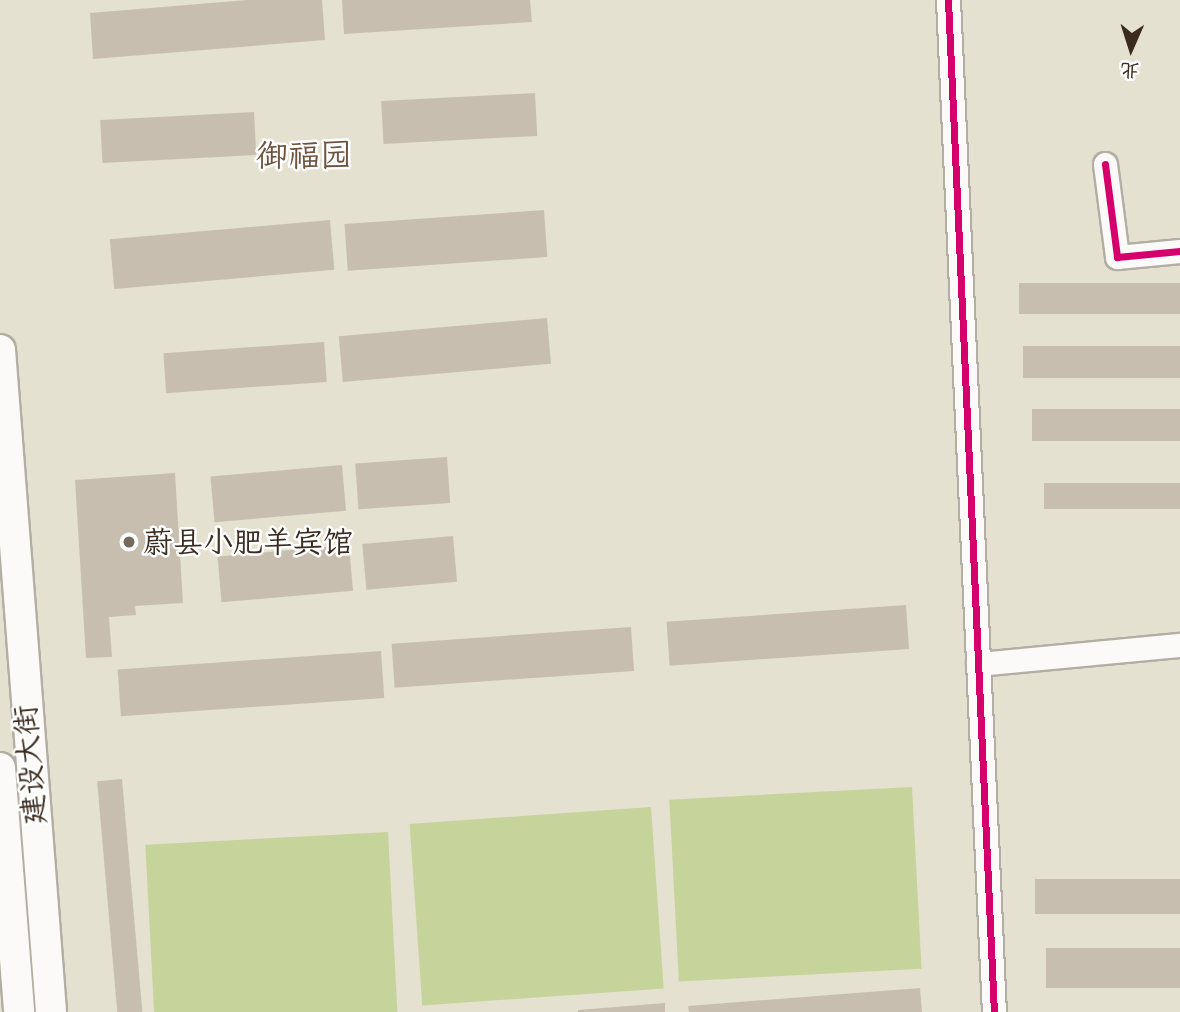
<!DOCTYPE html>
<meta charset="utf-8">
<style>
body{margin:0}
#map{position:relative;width:1180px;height:1012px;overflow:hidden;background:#e4e1d1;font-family:Itim,"LXGW WenKai TC",sans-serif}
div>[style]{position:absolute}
.green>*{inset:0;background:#c6d39a;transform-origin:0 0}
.building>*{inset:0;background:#c8beaf;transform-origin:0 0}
.roads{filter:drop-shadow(2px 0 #b2aea3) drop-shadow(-2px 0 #b2aea3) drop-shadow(0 2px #b2aea3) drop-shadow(0 -2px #b2aea3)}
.minor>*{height:23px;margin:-11.5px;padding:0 11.5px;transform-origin:11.5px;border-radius:11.5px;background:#fbfaf8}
.major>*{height:30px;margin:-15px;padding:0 15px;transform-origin:15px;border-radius:15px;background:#fbfaf8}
.cycleway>*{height:7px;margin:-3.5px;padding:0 3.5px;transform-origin:3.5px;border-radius:3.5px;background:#d6006c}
.dots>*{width:19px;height:19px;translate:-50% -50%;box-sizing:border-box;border:4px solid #fff;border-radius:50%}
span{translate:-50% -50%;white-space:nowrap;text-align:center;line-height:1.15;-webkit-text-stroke:5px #fff;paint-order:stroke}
.poi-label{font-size:30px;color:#3b2a1e}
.left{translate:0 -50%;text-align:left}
.street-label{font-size:30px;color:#3b2a1e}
.neighbourhood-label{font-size:32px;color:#6e543e}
.north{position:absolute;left:1096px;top:14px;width:70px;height:70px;-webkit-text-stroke:5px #fff;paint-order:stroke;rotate:183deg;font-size:19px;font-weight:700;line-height:28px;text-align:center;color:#3b2a1e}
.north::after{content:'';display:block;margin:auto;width:24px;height:32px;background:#3b2a1e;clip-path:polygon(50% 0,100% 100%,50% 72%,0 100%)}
</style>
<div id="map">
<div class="green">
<i style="left:912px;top:787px;width:182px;height:243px;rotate:87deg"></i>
<i style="left:651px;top:807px;width:182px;height:242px;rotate:86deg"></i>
<i style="left:388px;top:832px;width:180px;height:243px;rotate:87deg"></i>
</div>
<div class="building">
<i style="clip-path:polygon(247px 0,322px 0,325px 40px,93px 59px,90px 13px)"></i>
<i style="clip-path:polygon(342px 0,530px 0,532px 22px,344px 34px)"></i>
<i style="left:535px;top:93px;width:43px;height:154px;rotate:87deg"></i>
<i style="left:254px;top:112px;width:43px;height:154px;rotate:87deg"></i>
<i style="left:544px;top:210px;width:47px;height:200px;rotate:86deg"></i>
<i style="left:330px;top:220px;width:50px;height:221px;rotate:85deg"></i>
<i style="left:1180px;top:283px;width:31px;height:161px;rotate:90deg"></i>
<i style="left:547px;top:318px;width:46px;height:209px;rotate:85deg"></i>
<i style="left:324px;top:342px;width:40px;height:161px;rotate:86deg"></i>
<i style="left:1180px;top:346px;width:32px;height:157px;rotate:90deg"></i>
<i style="left:1180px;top:409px;width:32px;height:148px;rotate:90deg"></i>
<i style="left:447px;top:457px;width:46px;height:92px;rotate:86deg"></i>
<i style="left:342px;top:465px;width:46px;height:132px;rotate:85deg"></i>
<i style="clip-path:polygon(175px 473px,183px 603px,135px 606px,136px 615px,109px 617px,112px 657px,86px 658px,75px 480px)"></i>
<i style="left:1180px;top:483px;width:26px;height:136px;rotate:90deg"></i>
<i style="left:453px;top:536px;width:46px;height:91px;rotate:85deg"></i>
<i style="left:349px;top:545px;width:46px;height:132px;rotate:85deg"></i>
<i style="left:906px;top:605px;width:44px;height:240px;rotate:86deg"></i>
<i style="left:631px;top:627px;width:44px;height:240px;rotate:86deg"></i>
<i style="left:381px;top:651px;width:47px;height:264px;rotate:86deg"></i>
<i style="left:122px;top:779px;width:234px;height:25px;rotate:85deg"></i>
<i style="left:1180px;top:879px;width:35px;height:145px;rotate:90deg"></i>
<i style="left:1180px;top:948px;width:40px;height:134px;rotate:90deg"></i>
<i style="clip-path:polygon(920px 988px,922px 1012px,689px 1012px,688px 1006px)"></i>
<i style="clip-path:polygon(665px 1003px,665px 1012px,578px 1012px,578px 1010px)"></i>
</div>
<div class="roads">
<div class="minor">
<i style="left:948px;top:0;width:1013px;rotate:87.4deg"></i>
<i style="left:1105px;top:164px;width:94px;rotate:82.6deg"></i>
<i style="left:1117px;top:257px;width:63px;rotate:-5.4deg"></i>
<i style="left:978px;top:664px;width:203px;rotate:-5.4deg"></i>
</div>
<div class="major">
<i style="left:0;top:350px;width:664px;rotate:85.59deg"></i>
<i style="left:0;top:768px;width:245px;rotate:85.5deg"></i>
</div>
</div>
<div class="cycleway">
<i style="left:948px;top:0;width:1013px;rotate:87.4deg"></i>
<i style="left:1105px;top:164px;width:94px;rotate:82.6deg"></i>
<i style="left:1117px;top:257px;width:63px;rotate:-5.4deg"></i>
</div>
<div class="dots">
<i style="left:129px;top:542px;background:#766a5d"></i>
</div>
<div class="poi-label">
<span class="left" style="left:143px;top:542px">蔚县小肥羊宾馆</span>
</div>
<div class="street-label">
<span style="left:30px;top:765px;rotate:-95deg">建设大街</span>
</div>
<div class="neighbourhood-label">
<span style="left:304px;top:155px">御福园</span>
</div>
<div class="north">北</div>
</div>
